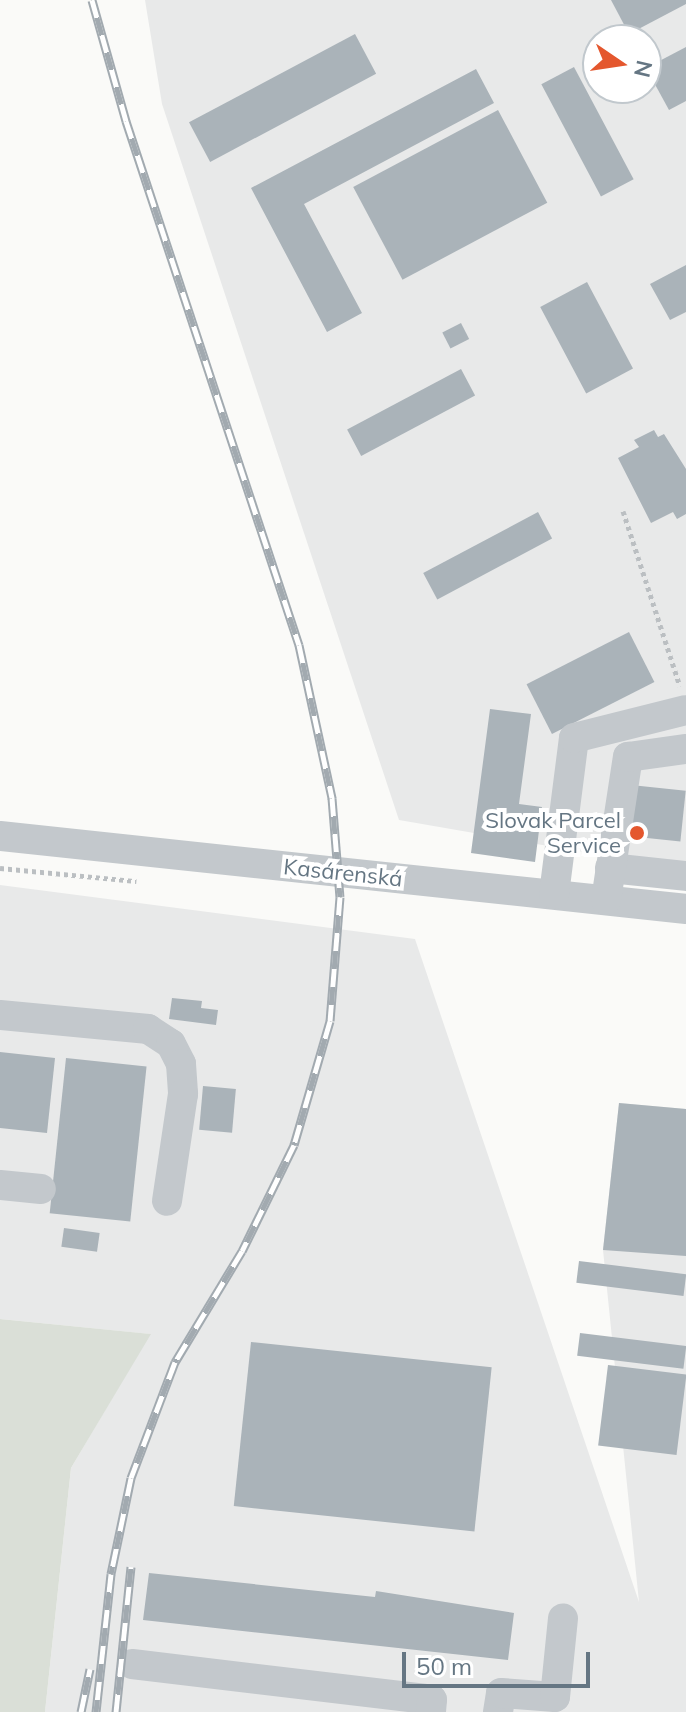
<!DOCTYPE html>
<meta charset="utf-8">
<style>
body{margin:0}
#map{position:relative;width:686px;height:1712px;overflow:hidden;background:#fafaf8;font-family:Mulish,sans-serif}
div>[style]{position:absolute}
.built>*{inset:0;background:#e8e9e9}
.green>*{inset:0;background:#dadfd7}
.building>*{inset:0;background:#aab3b9;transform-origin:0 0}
.path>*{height:5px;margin-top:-2.5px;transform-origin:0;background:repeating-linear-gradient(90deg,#bbbfc2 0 4px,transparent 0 8px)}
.minor>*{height:30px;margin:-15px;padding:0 15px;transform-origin:15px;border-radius:15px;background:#c3c8cc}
.rail>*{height:9px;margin-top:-4.5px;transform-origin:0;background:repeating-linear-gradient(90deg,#fff 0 18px,#a2aab0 0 36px);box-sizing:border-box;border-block:2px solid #a2aab0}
.dots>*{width:22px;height:22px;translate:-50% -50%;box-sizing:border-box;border:4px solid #fff;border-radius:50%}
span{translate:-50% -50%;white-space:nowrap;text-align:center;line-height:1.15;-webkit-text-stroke:8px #fff;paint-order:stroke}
.poi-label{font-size:22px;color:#657683}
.right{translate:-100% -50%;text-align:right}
.street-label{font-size:22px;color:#657683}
.north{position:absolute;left:582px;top:24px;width:80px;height:80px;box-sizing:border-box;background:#fff;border:2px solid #c1c8cd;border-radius:50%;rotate:103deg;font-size:22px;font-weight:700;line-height:32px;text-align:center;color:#657683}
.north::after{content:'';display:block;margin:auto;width:28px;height:36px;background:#e4572e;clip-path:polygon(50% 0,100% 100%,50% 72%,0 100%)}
.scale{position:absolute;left:402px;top:1652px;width:188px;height:36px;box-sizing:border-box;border:4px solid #657683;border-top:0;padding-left:10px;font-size:24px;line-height:28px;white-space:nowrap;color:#657683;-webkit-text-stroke:6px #fff;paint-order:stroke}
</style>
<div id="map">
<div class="built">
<i style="clip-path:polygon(evenodd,145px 0,686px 0,686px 870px,399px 820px,162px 104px,145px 0,598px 40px,646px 40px,646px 88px,598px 88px,598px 40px)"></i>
<i style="clip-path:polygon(0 885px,415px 939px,639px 1602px,603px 1250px,619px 1103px,686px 1109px,686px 1712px,45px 1712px,71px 1468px,150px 1334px,0 1319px)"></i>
</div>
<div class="green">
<i style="clip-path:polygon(0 1319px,151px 1334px,71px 1468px,45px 1712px,0 1712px)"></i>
</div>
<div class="building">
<i style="clip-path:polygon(611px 0,686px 0,686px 4px,629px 34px)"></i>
<i style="left:355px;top:34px;width:45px;height:188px;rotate:62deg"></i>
<i style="clip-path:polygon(686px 47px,686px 101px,669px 110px,646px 68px)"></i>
<i style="left:574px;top:67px;width:127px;height:37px;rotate:62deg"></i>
<i style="clip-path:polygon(476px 69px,494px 103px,304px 204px,362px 313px,327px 332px,251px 188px)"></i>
<i style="left:498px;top:110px;width:105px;height:164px;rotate:62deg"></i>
<i style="clip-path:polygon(686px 265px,686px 312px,670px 320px,650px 284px)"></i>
<i style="left:587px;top:282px;width:98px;height:53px;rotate:62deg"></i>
<i style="left:461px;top:323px;width:18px;height:21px;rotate:63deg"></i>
<i style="left:461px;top:369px;width:30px;height:129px;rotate:62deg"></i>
<i style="clip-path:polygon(654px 430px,658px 437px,664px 434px,686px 469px,686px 514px,677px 519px,673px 512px,651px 523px,618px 458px,639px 447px,634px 440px)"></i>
<i style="left:538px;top:512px;width:30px;height:130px;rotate:62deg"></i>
<i style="left:629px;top:632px;width:56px;height:115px;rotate:63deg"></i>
<i style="clip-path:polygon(490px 709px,531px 714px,519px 804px,542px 807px,535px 862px,471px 853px)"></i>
<i style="left:631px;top:785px;width:55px;height:51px;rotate:6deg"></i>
<i style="clip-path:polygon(172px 998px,202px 1001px,201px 1008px,218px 1010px,216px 1025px,169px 1019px)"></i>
<i style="clip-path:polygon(0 1052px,55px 1058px,47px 1133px,0 1128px)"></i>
<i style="left:66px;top:1058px;width:81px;height:156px;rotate:6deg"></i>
<i style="left:203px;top:1086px;width:33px;height:44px;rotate:5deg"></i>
<i style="clip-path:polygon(619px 1103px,686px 1109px,686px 1256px,603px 1250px)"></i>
<i style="left:64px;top:1228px;width:36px;height:19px;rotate:8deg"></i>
<i style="left:579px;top:1261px;width:108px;height:22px;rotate:7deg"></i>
<i style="left:580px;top:1333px;width:107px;height:23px;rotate:7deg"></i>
<i style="left:251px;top:1342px;width:242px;height:165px;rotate:6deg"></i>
<i style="left:608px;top:1365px;width:79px;height:81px;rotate:7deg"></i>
<i style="clip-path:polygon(149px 1573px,375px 1597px,376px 1591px,514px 1613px,508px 1660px,143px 1620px)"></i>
</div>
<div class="path">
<i style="left:623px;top:511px;width:184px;rotate:72deg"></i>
<i style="left:0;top:868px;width:137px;rotate:5.5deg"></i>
</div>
<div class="minor">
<i style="left:0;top:836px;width:690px;rotate:6.07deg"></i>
<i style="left:610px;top:868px;width:76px;rotate:6deg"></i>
<i style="left:554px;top:894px;width:157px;rotate:-82.7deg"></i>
<i style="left:574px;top:738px;width:115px;rotate:-14deg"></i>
<i style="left:606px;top:900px;width:145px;rotate:-81.3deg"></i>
<i style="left:628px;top:757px;width:59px;rotate:-7.9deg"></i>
<i style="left:0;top:1015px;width:149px;rotate:5.4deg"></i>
<i style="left:148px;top:1029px;width:27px;rotate:33deg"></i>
<i style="left:171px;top:1044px;width:22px;rotate:63deg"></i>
<i style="left:181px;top:1064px;width:30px;rotate:86deg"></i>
<i style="left:183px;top:1094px;width:108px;rotate:98.5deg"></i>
<i style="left:0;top:1185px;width:41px;rotate:5.6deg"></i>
<i style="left:132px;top:1664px;width:302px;rotate:6.8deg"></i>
<i style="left:432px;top:1700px;width:12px;rotate:95deg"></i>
<i style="left:498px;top:1712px;width:19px;rotate:-81deg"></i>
<i style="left:501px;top:1693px;width:54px;rotate:4.2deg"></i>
<i style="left:555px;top:1697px;width:79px;rotate:-84.2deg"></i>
</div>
<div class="rail">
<i style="left:92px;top:0;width:126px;rotate:74.3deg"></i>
<i style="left:126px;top:121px;width:552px;rotate:71.73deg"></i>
<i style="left:299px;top:645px;width:157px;rotate:77.8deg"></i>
<i style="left:332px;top:798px;width:99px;rotate:85.4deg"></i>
<i style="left:340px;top:897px;width:124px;rotate:94.6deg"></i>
<i style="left:330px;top:1021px;width:129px;rotate:106.2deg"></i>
<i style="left:294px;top:1145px;width:118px;rotate:116.1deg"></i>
<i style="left:242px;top:1251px;width:130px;rotate:121.1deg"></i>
<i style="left:175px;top:1362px;width:124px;rotate:110.8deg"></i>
<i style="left:131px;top:1478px;width:98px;rotate:101.8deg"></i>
<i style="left:111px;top:1574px;width:139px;rotate:96.2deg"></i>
<i style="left:81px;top:1712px;width:44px;rotate:-78.2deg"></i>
<i style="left:116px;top:1712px;width:146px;rotate:-84.1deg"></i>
</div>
<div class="dots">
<i style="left:637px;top:833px;background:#e4572e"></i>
</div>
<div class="poi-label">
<span class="right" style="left:621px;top:833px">Slovak Parcel<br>Service</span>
</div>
<div class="street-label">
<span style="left:343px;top:873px;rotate:6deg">Kasárenská</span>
</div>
<div class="north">N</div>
<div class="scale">50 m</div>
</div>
